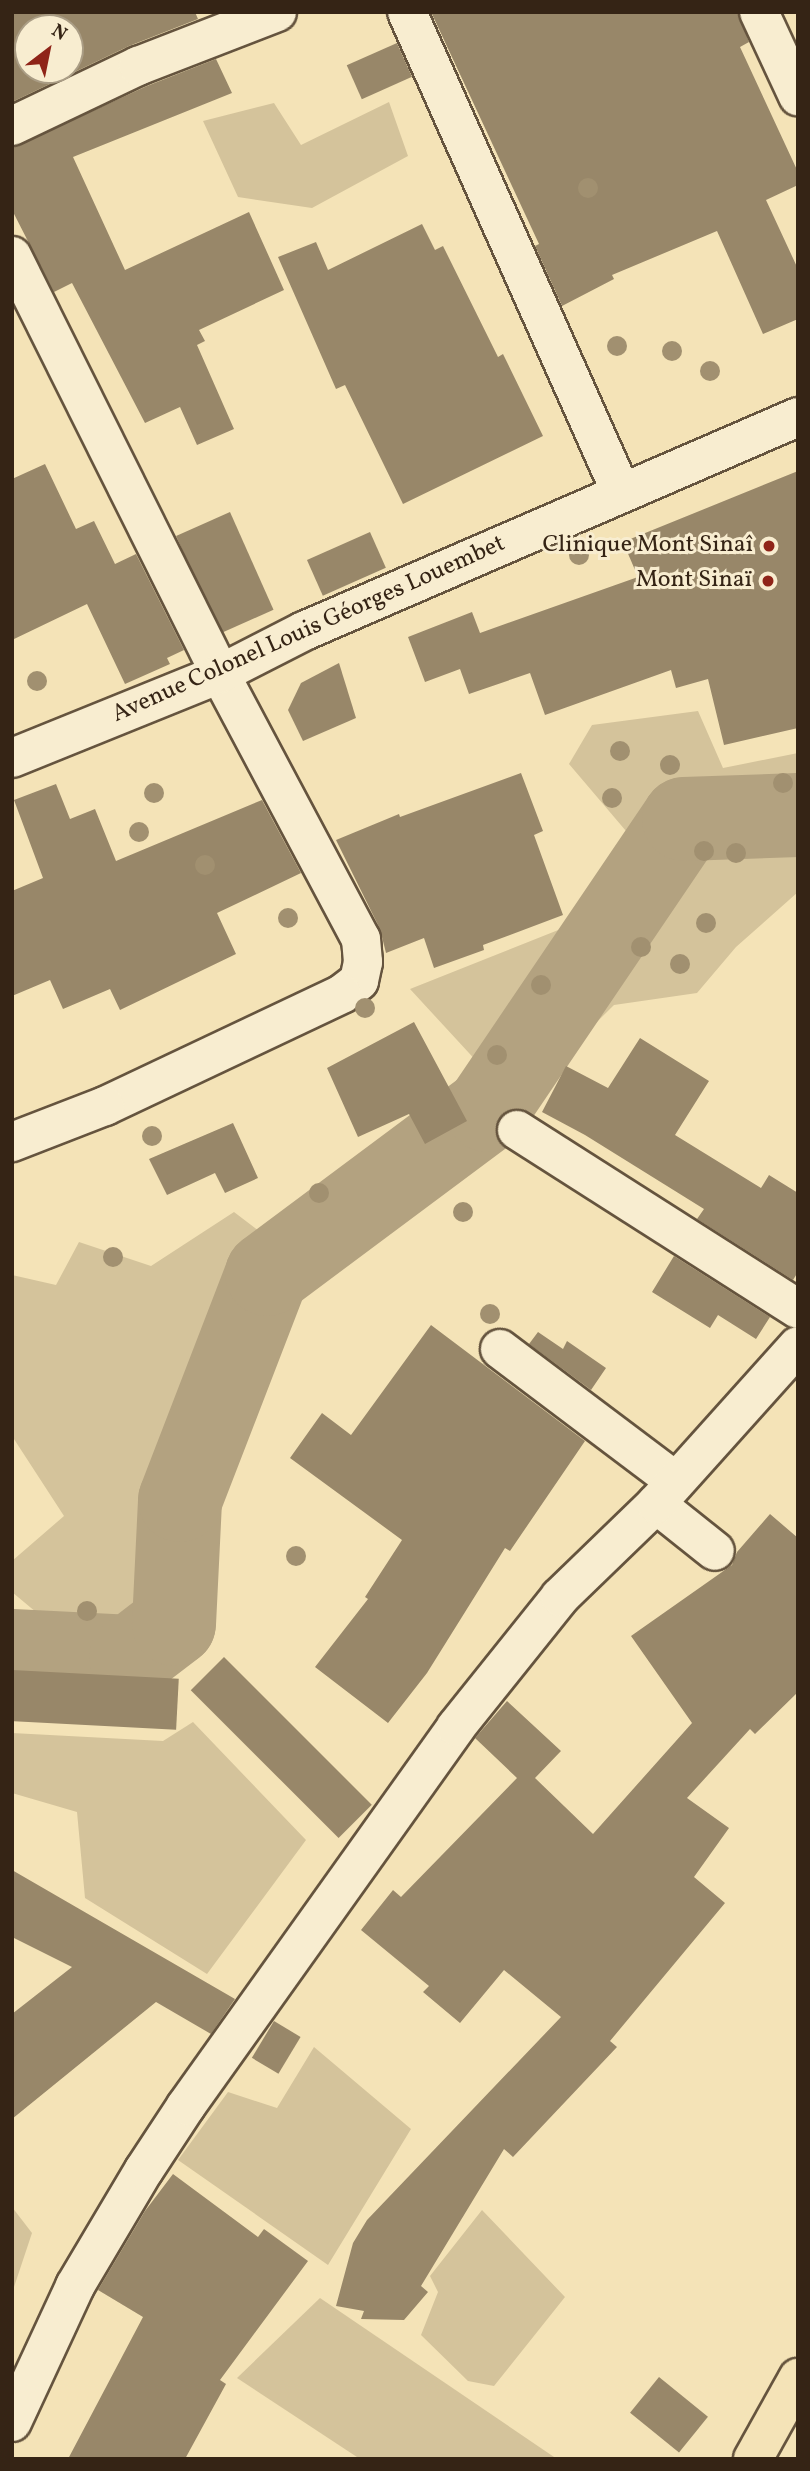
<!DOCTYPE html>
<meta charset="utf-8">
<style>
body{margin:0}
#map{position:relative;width:810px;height:2471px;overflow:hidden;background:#f4e3b7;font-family:Vollkorn,serif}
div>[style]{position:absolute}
.green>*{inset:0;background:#d4c39b}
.river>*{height:84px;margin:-42px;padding:0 42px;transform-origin:42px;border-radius:42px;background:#b3a280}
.building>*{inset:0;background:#988769;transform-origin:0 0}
.roads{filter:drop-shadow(2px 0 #65543e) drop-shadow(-2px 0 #65543e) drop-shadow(0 2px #65543e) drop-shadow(0 -2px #65543e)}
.minor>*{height:38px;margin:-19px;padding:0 19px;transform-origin:19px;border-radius:19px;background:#f8edd0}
.highway>*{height:38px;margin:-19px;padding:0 19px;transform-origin:19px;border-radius:19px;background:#f4e3b7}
.trees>*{width:20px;height:20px;margin:-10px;border-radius:50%;background:#a19070}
.dots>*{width:19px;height:19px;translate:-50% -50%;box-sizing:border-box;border:4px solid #f8edd0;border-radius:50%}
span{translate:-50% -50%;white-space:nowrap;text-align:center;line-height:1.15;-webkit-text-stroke:6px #f8edd0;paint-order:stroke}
.poi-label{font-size:24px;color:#352415}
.right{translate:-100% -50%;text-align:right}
.street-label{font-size:24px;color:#352415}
.frame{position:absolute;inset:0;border:14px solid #352415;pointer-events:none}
.north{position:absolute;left:14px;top:14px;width:70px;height:70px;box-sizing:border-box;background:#f8edd0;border:2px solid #aa9d85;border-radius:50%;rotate:32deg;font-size:19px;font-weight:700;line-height:28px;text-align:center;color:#352415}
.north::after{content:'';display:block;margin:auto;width:24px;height:32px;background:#8f2418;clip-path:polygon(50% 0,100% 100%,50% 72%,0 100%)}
</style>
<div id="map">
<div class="green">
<i style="clip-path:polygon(389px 102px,408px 156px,312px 208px,238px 197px,203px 121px,274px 103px,301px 145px)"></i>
<i style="clip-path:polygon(698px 711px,723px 768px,798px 753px,798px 892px,736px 947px,697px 993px,614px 1005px,515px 1103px,410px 989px,596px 915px,621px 884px,626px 831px,569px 764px,592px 725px)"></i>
<i style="clip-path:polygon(234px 1212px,263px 1234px,210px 1325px,165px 1459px,163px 1600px,61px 1633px,12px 1592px,12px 1561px,64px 1516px,12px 1436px,12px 1275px,56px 1285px,79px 1242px,151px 1266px)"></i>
<i style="clip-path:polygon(193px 1722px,306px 1840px,207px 1974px,85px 1898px,77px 1812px,12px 1793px,12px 1733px,163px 1741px)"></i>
<i style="clip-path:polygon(314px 2047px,411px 2129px,328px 2265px,178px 2160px,228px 2092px,277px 2108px)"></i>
<i style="clip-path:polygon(12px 2207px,32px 2233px,12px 2293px)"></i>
<i style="clip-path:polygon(482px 2210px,565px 2297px,494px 2386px,468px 2381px,421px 2335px,438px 2292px,430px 2276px)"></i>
<i style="clip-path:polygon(320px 2298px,557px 2459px,360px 2459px,237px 2378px)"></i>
</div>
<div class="river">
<i style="left:12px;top:1651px;width:119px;rotate:2.9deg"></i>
<i style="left:131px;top:1657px;width:54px;rotate:-37.5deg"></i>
<i style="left:174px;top:1624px;width:124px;rotate:-87.2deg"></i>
<i style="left:180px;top:1500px;width:242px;rotate:-68.9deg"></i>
<i style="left:267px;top:1274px;width:274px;rotate:-36.7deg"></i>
<i style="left:487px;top:1110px;width:351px;rotate:-55.9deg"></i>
<i style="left:684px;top:819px;width:114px;rotate:-2deg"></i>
</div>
<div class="building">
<i style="clip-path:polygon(evenodd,12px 12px,195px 12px,198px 19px,129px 46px,12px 102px,12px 12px,28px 28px,70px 28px,70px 70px,28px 70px,28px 28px)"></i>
<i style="clip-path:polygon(431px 12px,738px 12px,749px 42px,740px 47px,798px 172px,798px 185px,766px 200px,798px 269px,798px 319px,763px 334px,717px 231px,612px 275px,614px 279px,562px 306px,535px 246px,539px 244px)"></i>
<i style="left:397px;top:43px;width:37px;height:55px;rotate:66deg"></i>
<i style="clip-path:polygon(216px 59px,232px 93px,73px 157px,125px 270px,249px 212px,284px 290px,199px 330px,205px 341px,197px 345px,234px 429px,197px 445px,180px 407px,145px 423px,72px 283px,54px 292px,12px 210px,12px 148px,147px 86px)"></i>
<i style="clip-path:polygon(422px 224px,435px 250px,443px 246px,498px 357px,503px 354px,543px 436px,403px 504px,345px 385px,336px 389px,278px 257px,316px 242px,328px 270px)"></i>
<i style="clip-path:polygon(45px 464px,76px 529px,94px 521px,115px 564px,136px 554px,184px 650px,167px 658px,170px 664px,125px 684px,87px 604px,12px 640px,12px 479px)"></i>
<i style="clip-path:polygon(798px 471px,798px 728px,724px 745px,708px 679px,676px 688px,671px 670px,545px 715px,530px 673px,469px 694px,460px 669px,425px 682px,408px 637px,472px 612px,480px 633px,638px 577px,623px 542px)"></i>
<i style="left:230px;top:512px;width:107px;height:59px;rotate:66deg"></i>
<i style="left:370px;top:532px;width:39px;height:69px;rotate:66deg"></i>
<i style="clip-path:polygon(339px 663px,356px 718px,303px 741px,288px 710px,301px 683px)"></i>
<i style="clip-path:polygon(521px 773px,543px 831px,534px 835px,563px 915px,483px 945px,484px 950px,434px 968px,424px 938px,386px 953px,380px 929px,336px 840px,399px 814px,400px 817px)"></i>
<i style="clip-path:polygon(56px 784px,70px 819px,95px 809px,116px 861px,262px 800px,301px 873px,217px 913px,236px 954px,120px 1010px,110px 989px,63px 1009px,50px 980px,12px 996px,12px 891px,43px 878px,14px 800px)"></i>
<i style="clip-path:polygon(414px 1022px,467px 1121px,425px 1144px,409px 1114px,358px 1137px,327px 1068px)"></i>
<i style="clip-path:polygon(640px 1038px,709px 1081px,675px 1135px,761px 1188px,769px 1175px,798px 1193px,798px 1272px,793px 1280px,697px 1219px,704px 1209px,585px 1135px,542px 1112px,566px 1066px,608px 1088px)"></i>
<i style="clip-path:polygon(233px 1123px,258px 1178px,225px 1193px,215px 1173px,167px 1195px,149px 1159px)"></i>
<i style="clip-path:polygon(674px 1256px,770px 1317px,756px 1339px,718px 1315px,710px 1328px,652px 1292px)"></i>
<i style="clip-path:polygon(431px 1325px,585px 1441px,510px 1551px,505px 1548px,427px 1673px,388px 1723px,315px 1667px,368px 1599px,365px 1597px,402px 1540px,290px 1458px,322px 1413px,351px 1435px)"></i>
<i style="clip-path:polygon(538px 1332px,563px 1349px,567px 1341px,606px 1368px,591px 1390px,529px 1344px)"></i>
<i style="clip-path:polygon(770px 1514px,798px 1538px,798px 1692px,755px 1734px,750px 1729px,687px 1798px,729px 1828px,694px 1877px,725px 1903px,610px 2041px,617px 2047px,513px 2157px,504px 2149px,421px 2286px,428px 2292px,404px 2320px,361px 2319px,364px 2311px,336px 2306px,353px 2243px,367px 2220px,561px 2017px,504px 1970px,460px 2023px,423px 1992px,429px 1986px,361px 1930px,393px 1890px,401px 1897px,517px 1778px,475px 1738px,507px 1701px,561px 1751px,535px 1778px,593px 1834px,692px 1723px,631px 1636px,732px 1565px,737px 1552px)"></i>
<i style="left:224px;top:1657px;width:209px;height:47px;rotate:45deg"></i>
<i style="left:12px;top:1670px;width:167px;height:51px;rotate:3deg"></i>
<i style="clip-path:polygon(12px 1870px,235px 1999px,211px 2034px,156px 2002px,12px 2119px,12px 2014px,72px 1967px,12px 1937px)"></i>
<i style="left:274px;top:2021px;width:31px;height:43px;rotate:31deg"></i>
<i style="clip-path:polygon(173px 2174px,258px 2237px,264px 2229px,308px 2261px,220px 2380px,226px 2384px,185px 2459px,68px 2459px,143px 2317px,98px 2290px,145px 2211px)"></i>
<i style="left:659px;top:2377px;width:63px;height:46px;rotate:39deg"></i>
</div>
<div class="roads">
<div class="minor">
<i style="left:407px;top:12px;width:526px;rotate:65.97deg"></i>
<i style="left:759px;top:12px;width:93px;rotate:65.1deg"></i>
<i style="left:12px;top:126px;width:140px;rotate:-25.5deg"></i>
<i style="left:138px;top:66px;width:149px;rotate:-21.2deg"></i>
<i style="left:12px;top:256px;width:467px;rotate:63.5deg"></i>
<i style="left:220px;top:674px;width:300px;rotate:62deg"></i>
<i style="left:361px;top:939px;width:23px;rotate:85deg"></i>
<i style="left:363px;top:962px;width:19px;rotate:102deg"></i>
<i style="left:359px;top:981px;width:21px;rotate:143deg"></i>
<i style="left:342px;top:994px;width:262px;rotate:154.7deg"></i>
<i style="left:105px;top:1106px;width:100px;rotate:158.8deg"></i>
<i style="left:12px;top:758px;width:224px;rotate:-22deg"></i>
<i style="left:220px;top:674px;width:94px;rotate:-27.1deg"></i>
<i style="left:304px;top:631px;width:538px;rotate:-23.42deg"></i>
<i style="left:517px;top:1130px;width:333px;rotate:32.5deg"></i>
<i style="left:500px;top:1349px;width:219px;rotate:37deg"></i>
<i style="left:656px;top:1504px;width:75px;rotate:38.5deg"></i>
<i style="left:12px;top:2422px;width:150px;rotate:-65.1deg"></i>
<i style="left:75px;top:2286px;width:135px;rotate:-59.3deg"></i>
<i style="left:144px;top:2170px;width:77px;rotate:-56.7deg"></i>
<i style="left:186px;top:2106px;width:465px;rotate:-54.5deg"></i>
<i style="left:456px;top:1727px;width:166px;rotate:-51.3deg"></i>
<i style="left:560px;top:1597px;width:134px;rotate:-44.1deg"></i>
<i style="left:656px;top:1504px;width:212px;rotate:-48.1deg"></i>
</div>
<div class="highway">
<i style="left:753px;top:2459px;width:93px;rotate:-60.9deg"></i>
</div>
</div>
<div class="trees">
<i style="left:588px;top:188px"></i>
<i style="left:617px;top:346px"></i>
<i style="left:672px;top:351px"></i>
<i style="left:710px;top:371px"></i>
<i style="left:579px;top:555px"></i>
<i style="left:37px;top:681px"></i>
<i style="left:620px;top:751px"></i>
<i style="left:670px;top:765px"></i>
<i style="left:783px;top:783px"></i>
<i style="left:154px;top:793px"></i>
<i style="left:612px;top:798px"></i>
<i style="left:139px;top:832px"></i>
<i style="left:704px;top:851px"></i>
<i style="left:736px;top:853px"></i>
<i style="left:205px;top:865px"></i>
<i style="left:288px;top:918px"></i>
<i style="left:706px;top:923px"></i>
<i style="left:641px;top:947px"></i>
<i style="left:680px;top:964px"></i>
<i style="left:541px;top:985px"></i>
<i style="left:365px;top:1008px"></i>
<i style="left:497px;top:1055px"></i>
<i style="left:152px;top:1136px"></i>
<i style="left:319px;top:1193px"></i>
<i style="left:463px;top:1212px"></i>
<i style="left:113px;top:1257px"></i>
<i style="left:490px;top:1314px"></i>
<i style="left:296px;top:1556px"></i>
<i style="left:87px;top:1611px"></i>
</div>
<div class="dots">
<i style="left:769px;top:546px;background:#8f2418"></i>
<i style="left:768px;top:581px;background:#8f2418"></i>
</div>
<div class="poi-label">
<span class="right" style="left:753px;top:546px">Clinique Mont Sinaî</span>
<span class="right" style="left:752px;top:581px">Mont Sinaï</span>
</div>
<div class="street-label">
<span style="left:309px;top:630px;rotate:-24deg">Avenue Colonel Louis Géorges Louembet</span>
</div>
<div class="frame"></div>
<div class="north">N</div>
</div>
